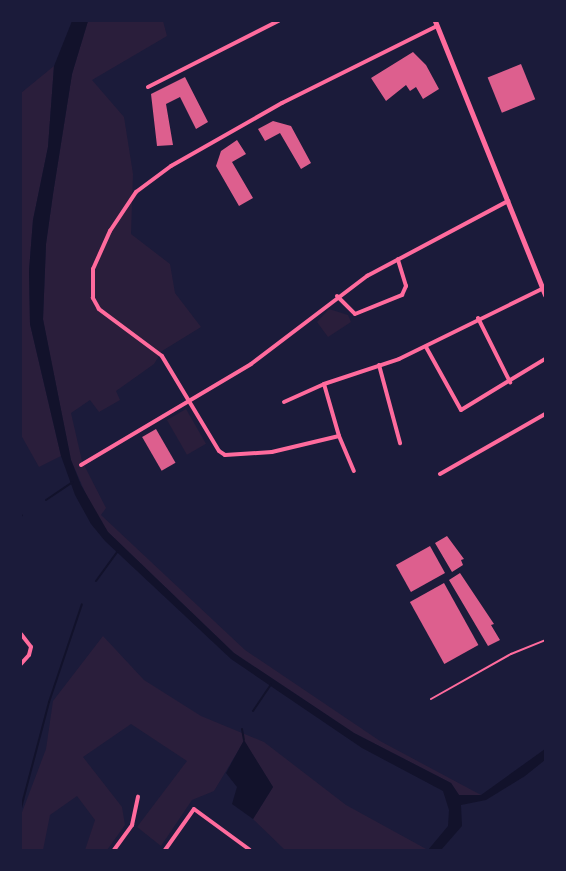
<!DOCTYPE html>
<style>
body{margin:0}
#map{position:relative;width:566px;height:871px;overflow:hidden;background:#1b1b3a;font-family:Rubik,sans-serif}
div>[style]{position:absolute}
.green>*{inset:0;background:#2a1e3b;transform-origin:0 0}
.water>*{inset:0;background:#12122b}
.stream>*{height:2px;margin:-1px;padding:0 1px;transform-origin:1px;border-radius:1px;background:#12122b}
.building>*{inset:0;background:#dd5f8e;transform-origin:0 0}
.service>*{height:2px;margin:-1px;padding:0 1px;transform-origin:1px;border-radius:1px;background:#ff6b9d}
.minor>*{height:4px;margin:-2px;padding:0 2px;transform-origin:2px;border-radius:2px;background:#ff6b9d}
.secondary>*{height:5px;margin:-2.5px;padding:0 2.5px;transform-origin:2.5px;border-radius:2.5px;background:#ff6b9d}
span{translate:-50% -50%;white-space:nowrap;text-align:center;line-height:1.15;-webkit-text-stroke:5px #1b1b3a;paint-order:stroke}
.frame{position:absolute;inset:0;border:22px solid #1b1b3a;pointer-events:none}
</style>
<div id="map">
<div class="green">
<i style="clip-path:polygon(88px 21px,163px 21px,167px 36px,92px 80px,124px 117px,133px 174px,131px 234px,170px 264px,175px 293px,201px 327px,162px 351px,154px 364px,116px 391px,120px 400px,99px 412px,90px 400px,71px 413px,82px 461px,106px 508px,101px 515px,245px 650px,380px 741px,481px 795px,459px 795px,451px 783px,354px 733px,234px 653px,108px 532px,95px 515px,71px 460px,43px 320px,46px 244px,53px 194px,72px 74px)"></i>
<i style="clip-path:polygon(54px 66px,48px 147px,33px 220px,29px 271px,30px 324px,61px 456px,39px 467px,21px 435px,21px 93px)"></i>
<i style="clip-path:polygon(329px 309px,348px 315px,351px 322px,328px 337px,317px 322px)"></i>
<i style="left:186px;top:409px;width:40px;height:22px;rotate:60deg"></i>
<i style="clip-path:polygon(103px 636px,144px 680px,201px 716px,264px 742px,346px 805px,428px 850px,285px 850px,253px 819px,273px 787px,244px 741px,214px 791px,192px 800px,161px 846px,137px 827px,187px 761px,131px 724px,83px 757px,122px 807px,125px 825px,107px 850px,85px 850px,95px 820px,77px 796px,50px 815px,43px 850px,21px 850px,21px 815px,46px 749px,53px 701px)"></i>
</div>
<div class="water">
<i style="clip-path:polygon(72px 21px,88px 21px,72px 74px,53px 194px,46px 244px,43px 319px,71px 460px,81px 485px,108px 532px,234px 653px,354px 733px,451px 783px,459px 795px,481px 795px,545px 749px,545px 760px,525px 776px,486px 800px,461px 805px,462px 826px,441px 850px,428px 850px,448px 826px,449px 810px,443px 791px,362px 748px,231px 659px,105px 541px,91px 524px,75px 495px,61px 456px,30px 324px,29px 271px,33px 220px,48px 147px,54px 66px)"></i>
<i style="clip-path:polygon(244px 740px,273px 787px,253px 819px,232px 804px,237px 787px,226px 773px)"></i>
</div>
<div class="stream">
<i style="left:46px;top:500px;width:32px;rotate:-34deg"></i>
<i style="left:21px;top:516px;width:1px;rotate:-45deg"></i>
<i style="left:96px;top:581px;width:37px;rotate:-54deg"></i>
<i style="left:253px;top:711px;width:32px;rotate:-56deg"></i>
<i style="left:242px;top:729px;width:11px;rotate:80deg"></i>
<i style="left:21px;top:808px;width:110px;rotate:-75.2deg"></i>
<i style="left:49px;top:702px;width:103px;rotate:-71.4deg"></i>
</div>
<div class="building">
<i style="clip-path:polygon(413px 52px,426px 65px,439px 89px,423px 99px,416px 87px,410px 91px,406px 85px,386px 101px,371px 78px)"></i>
<i style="left:521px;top:64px;width:38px;height:36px;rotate:68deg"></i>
<i style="clip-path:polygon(185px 77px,208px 122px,196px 129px,180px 97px,166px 104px,173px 145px,157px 146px,151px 94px)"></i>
<i style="clip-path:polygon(273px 121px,291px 126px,311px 163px,301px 169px,280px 133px,265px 141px,258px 129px)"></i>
<i style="clip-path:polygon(237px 140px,246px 154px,232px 162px,253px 198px,239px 206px,216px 166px,221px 151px)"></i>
<i style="left:156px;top:429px;width:39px;height:16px;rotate:60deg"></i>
<i style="clip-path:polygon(447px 536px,464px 559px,461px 560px,463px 565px,452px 572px,435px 543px)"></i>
<i style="left:430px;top:546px;width:31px;height:39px;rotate:61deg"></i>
<i style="clip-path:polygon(460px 573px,494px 624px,491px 625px,500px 640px,488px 646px,449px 580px)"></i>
<i style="left:444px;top:583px;width:71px;height:39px;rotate:61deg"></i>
</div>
<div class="service">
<i style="left:431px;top:699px;width:92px;rotate:-29.4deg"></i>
<i style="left:511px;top:654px;width:37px;rotate:-22deg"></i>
</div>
<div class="minor">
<i style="left:148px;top:87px;width:146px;rotate:-26.9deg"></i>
<i style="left:337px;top:296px;width:25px;rotate:45deg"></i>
<i style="left:355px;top:314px;width:51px;rotate:-22deg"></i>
<i style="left:402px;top:295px;width:10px;rotate:-66deg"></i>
<i style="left:406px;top:286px;width:28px;rotate:-107deg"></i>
<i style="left:478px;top:318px;width:72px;rotate:63.4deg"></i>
<i style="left:426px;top:347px;width:72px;rotate:60.9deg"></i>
<i style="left:461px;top:410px;width:98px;rotate:-31.3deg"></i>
<i style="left:379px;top:365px;width:81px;rotate:74.9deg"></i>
<i style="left:324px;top:384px;width:54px;rotate:73.9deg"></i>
<i style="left:339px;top:436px;width:38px;rotate:67deg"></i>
<i style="left:284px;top:402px;width:44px;rotate:-24.2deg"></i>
<i style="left:324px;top:384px;width:79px;rotate:-18.4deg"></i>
<i style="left:399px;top:359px;width:159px;rotate:-26.1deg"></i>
<i style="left:339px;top:436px;width:69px;rotate:166.6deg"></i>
<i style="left:272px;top:452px;width:47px;rotate:176.3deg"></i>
<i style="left:225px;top:455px;width:7px;rotate:-146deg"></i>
<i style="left:219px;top:451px;width:111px;rotate:-121deg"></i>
<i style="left:162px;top:356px;width:79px;rotate:-143.3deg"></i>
<i style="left:99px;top:309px;width:13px;rotate:-119deg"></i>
<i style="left:93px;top:298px;width:29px;rotate:-90deg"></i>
<i style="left:93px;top:269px;width:42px;rotate:-65.9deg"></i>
<i style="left:110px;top:231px;width:47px;rotate:-56.3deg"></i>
<i style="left:136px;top:192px;width:44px;rotate:-36.6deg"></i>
<i style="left:171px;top:166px;width:128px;rotate:-29.6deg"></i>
<i style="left:282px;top:103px;width:173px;rotate:-26.4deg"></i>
<i style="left:81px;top:465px;width:198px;rotate:-30.7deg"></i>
<i style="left:251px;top:364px;width:146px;rotate:-37.2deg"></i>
<i style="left:367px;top:276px;width:160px;rotate:-28deg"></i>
<i style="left:440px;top:474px;width:121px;rotate:-29.7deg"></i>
<i style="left:21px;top:634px;width:16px;rotate:52deg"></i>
<i style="left:31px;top:647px;width:8px;rotate:104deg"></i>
<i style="left:29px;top:655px;width:12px;rotate:132deg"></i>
<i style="left:114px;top:850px;width:31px;rotate:-54deg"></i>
<i style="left:132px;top:825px;width:29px;rotate:-78deg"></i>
<i style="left:165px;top:850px;width:50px;rotate:-54.7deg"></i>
<i style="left:194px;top:809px;width:69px;rotate:36.2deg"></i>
</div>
<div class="secondary">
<i style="left:435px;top:21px;width:295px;rotate:68.1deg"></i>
</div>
<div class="frame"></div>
</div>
